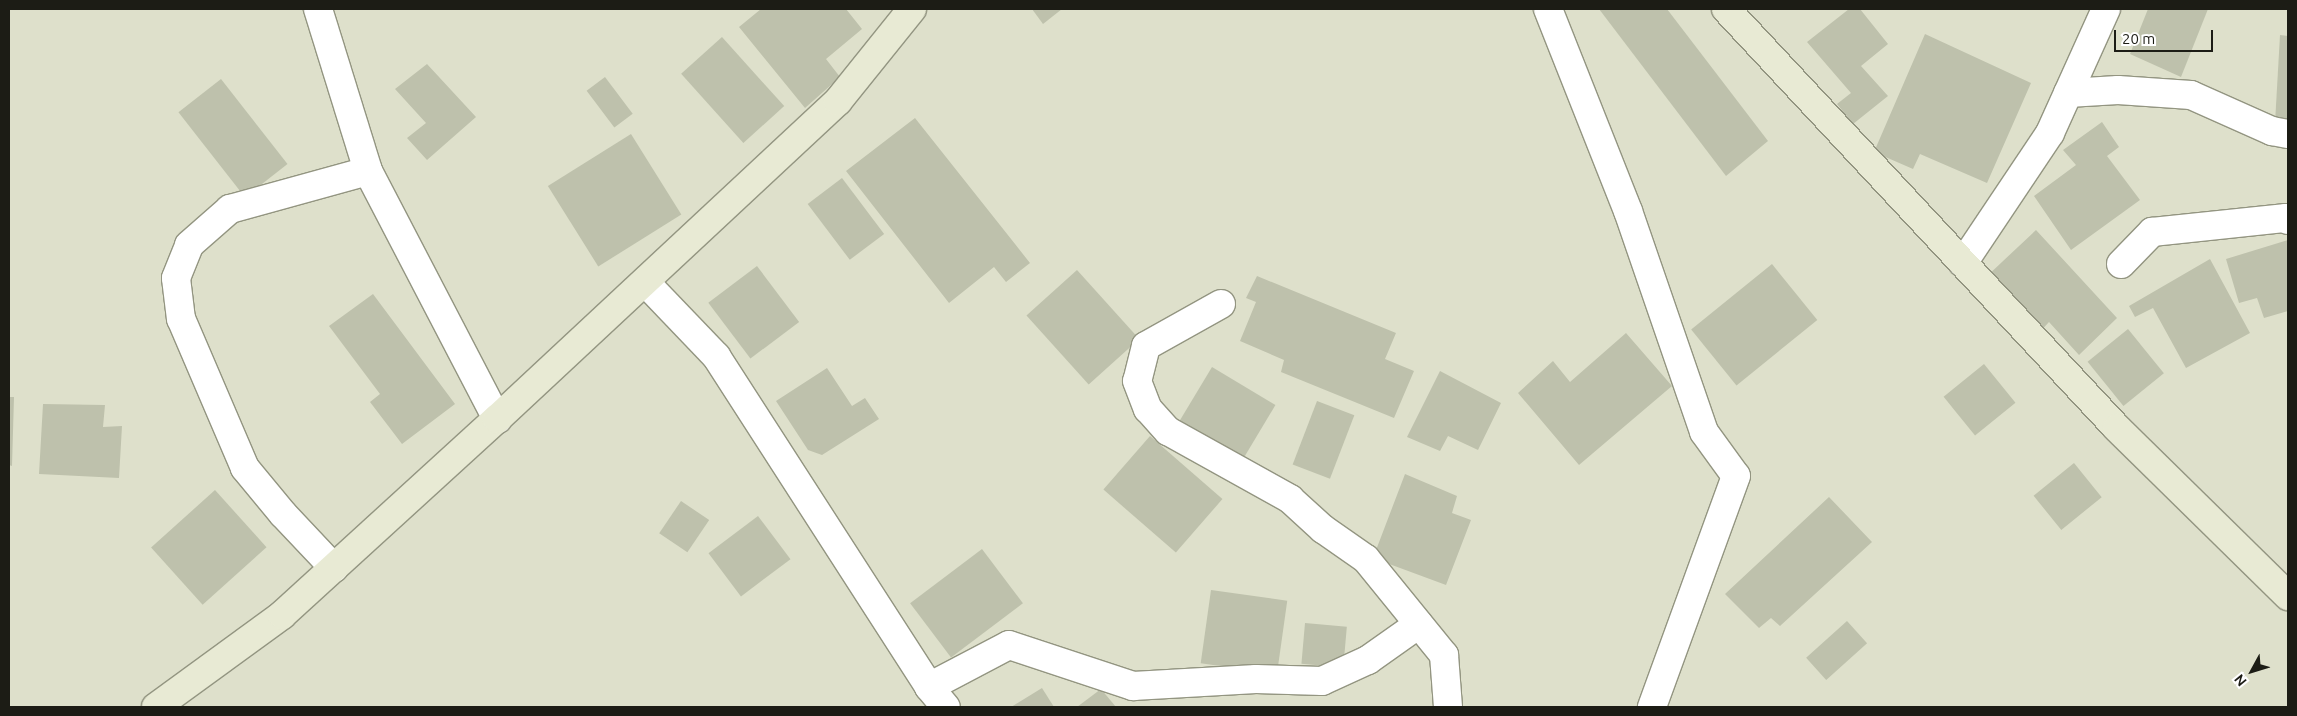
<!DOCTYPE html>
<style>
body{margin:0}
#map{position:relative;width:2297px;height:716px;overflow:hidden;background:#dee0cb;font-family:Ubuntu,sans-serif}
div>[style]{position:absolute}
.building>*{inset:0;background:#bec1ac;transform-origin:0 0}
.roads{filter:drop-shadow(1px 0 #939581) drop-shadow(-1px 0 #939581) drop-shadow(0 1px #939581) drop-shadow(0 -1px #939581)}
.street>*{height:28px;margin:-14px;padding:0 14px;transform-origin:14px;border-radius:14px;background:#fff}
.secondary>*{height:28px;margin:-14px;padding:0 14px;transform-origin:14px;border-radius:14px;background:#e8ead4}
span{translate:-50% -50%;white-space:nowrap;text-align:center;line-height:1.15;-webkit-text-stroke:5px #fff;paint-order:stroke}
.frame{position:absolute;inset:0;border:10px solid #1c1c15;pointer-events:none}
.north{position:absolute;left:2227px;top:646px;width:50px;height:50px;-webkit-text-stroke:4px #fff;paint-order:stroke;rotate:231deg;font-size:14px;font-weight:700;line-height:20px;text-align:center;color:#1c1c15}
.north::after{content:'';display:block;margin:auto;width:18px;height:22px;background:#1c1c15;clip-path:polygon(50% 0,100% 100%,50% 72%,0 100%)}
.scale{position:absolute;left:2114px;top:30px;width:99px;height:22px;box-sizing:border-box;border:2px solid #1c1c15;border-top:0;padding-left:6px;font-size:15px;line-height:18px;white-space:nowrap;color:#1c1c15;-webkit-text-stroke:4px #fff;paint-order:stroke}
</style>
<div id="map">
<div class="building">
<i style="clip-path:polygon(761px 9px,846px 9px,862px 29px,826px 59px,840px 77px,805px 108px,739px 27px)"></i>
<i style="clip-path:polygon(1032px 9px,1062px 9px,1043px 24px)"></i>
<i style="clip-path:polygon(1599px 9px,1667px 9px,1768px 141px,1726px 176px)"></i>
<i style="clip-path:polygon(1849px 9px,1860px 9px,1888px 44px,1861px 66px,1888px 96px,1853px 124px,1837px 104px,1851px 93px,1807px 42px)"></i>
<i style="clip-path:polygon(2148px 9px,2208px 9px,2181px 77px,2130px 54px)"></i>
<i style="clip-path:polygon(1925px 34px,2031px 83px,1987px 183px,1920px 154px,1913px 169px,1874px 152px)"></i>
<i style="clip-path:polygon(2280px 35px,2288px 36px,2288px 124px,2275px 123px)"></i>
<i style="left:722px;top:37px;width:93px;height:55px;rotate:48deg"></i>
<i style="clip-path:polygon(427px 64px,476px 117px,427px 160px,407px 138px,426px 123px,395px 89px)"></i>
<i style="left:605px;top:77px;width:46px;height:23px;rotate:53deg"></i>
<i style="left:221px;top:79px;width:108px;height:54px;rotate:52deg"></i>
<i style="clip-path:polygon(915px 118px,1030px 263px,1006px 282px,994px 267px,949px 303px,846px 171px)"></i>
<i style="clip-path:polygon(2102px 122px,2119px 147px,2107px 156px,2140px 200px,2071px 250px,2034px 196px,2076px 165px,2063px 150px)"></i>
<i style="left:631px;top:134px;width:95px;height:98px;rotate:58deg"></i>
<i style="left:842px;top:178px;width:70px;height:43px;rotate:53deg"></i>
<i style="clip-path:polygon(2036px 230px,2117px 318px,2079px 355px,2049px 322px,2037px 335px,1985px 278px)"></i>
<i style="clip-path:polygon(2288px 240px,2288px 311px,2264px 318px,2257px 298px,2239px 303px,2226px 259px)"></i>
<i style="clip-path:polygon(2210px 259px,2250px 333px,2186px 368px,2153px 308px,2135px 317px,2129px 306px)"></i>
<i style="left:1772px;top:264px;width:72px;height:104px;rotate:51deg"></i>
<i style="left:757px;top:266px;width:70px;height:61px;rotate:53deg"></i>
<i style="left:1077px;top:270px;width:93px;height:68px;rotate:48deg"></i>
<i style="clip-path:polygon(1257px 276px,1396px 333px,1385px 359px,1414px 371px,1394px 418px,1281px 372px,1284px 360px,1240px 341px,1256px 302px,1246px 298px)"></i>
<i style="clip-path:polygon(373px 294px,455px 404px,402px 444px,370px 402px,380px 394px,329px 326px)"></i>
<i style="left:2128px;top:329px;width:57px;height:52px;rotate:51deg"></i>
<i style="clip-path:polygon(1626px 333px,1672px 386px,1579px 465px,1518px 393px,1553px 361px,1570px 382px)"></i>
<i style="left:1984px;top:364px;width:50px;height:52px;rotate:51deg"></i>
<i style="left:1212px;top:367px;width:74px;height:66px;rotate:31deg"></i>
<i style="clip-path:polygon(827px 368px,852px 406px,865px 398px,879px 419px,822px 455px,808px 450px,776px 401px)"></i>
<i style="clip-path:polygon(1440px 371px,1501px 403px,1478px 450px,1448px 436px,1440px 451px,1407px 437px)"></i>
<i style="clip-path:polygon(9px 397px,14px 397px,12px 466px,9px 465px)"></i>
<i style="left:1317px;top:401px;width:40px;height:68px;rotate:21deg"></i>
<i style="clip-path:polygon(43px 404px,105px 405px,103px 427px,122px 426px,119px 478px,39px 474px)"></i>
<i style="left:1150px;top:436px;width:96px;height:71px;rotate:41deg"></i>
<i style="left:2074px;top:463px;width:44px;height:52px;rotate:51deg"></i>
<i style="clip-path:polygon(1405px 474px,1457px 496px,1452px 513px,1471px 520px,1446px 585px,1373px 558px)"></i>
<i style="left:215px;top:490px;width:77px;height:86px;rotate:48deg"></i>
<i style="clip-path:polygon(1829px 497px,1872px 542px,1780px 626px,1771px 618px,1759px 628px,1725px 594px)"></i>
<i style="left:681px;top:501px;width:34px;height:39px;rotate:34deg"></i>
<i style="left:758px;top:516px;width:54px;height:62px;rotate:53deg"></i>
<i style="left:982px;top:549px;width:68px;height:90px;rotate:53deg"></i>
<i style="left:1211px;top:590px;width:77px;height:74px;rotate:8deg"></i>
<i style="left:1847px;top:621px;width:30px;height:55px;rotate:48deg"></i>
<i style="left:1305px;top:623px;width:42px;height:41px;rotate:5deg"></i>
<i style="clip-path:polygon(1042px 688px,1054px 707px,1011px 707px)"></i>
<i style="clip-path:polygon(1101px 689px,1116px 707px,1077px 707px)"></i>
</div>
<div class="roads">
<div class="street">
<i style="left:318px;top:9px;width:170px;rotate:72.8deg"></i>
<i style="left:368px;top:171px;width:280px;rotate:62.5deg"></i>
<i style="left:1548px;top:9px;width:217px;rotate:68.4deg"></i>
<i style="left:1628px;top:211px;width:234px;rotate:71deg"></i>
<i style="left:1704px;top:432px;width:54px;rotate:54deg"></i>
<i style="left:1736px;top:476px;width:246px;rotate:110deg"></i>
<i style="left:2068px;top:93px;width:50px;rotate:-3.4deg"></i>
<i style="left:2118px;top:90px;width:73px;rotate:3.9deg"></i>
<i style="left:2191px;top:95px;width:89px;rotate:24deg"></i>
<i style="left:2272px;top:131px;width:16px;rotate:11deg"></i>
<i style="left:1963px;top:263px;width:156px;rotate:-56.2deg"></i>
<i style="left:2050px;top:133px;width:136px;rotate:-65.7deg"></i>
<i style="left:2121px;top:264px;width:45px;rotate:-45.9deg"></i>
<i style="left:2152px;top:232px;width:135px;rotate:-6deg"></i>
<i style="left:2286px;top:218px;width:3px;rotate:45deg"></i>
<i style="left:645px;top:282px;width:103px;rotate:46.2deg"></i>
<i style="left:716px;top:356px;width:394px;rotate:57.2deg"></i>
<i style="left:929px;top:687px;width:26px;rotate:50deg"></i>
<i style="left:1221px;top:304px;width:86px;rotate:150.8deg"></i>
<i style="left:1146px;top:346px;width:36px;rotate:104deg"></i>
<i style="left:1137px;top:381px;width:30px;rotate:69deg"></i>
<i style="left:1148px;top:409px;width:30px;rotate:48deg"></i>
<i style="left:1168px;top:431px;width:140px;rotate:29.1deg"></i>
<i style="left:1290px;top:499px;width:45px;rotate:42.3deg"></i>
<i style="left:1323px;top:529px;width:52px;rotate:34.9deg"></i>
<i style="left:1366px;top:559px;width:124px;rotate:50.9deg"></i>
<i style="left:1444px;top:655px;width:52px;rotate:85.6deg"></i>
<i style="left:334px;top:568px;width:74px;rotate:-133.4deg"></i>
<i style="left:283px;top:514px;width:60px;rotate:-129.6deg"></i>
<i style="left:245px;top:468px;width:162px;rotate:-113.2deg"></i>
<i style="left:181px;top:319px;width:41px;rotate:-97deg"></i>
<i style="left:176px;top:278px;width:35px;rotate:-68deg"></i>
<i style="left:189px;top:245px;width:55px;rotate:-41.3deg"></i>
<i style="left:230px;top:209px;width:143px;rotate:-15.4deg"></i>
<i style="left:929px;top:687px;width:90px;rotate:-27.7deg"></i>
<i style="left:1009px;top:645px;width:131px;rotate:18.3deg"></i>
<i style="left:1133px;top:686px;width:123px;rotate:-3.3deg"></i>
<i style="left:1256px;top:679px;width:66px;rotate:1.7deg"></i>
<i style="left:1322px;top:681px;width:51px;rotate:-24.5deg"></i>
<i style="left:1368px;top:660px;width:62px;rotate:-35.2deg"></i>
</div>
<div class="secondary">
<i style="left:1726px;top:9px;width:573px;rotate:46.98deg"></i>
<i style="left:2117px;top:428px;width:240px;rotate:44.5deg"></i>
<i style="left:156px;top:707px;width:156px;rotate:-36.1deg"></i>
<i style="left:282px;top:615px;width:291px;rotate:-42.4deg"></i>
<i style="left:497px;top:419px;width:466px;rotate:-43deg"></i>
<i style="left:838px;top:101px;width:118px;rotate:-51.2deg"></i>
</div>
</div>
<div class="frame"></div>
<div class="north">N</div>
<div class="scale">20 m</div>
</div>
